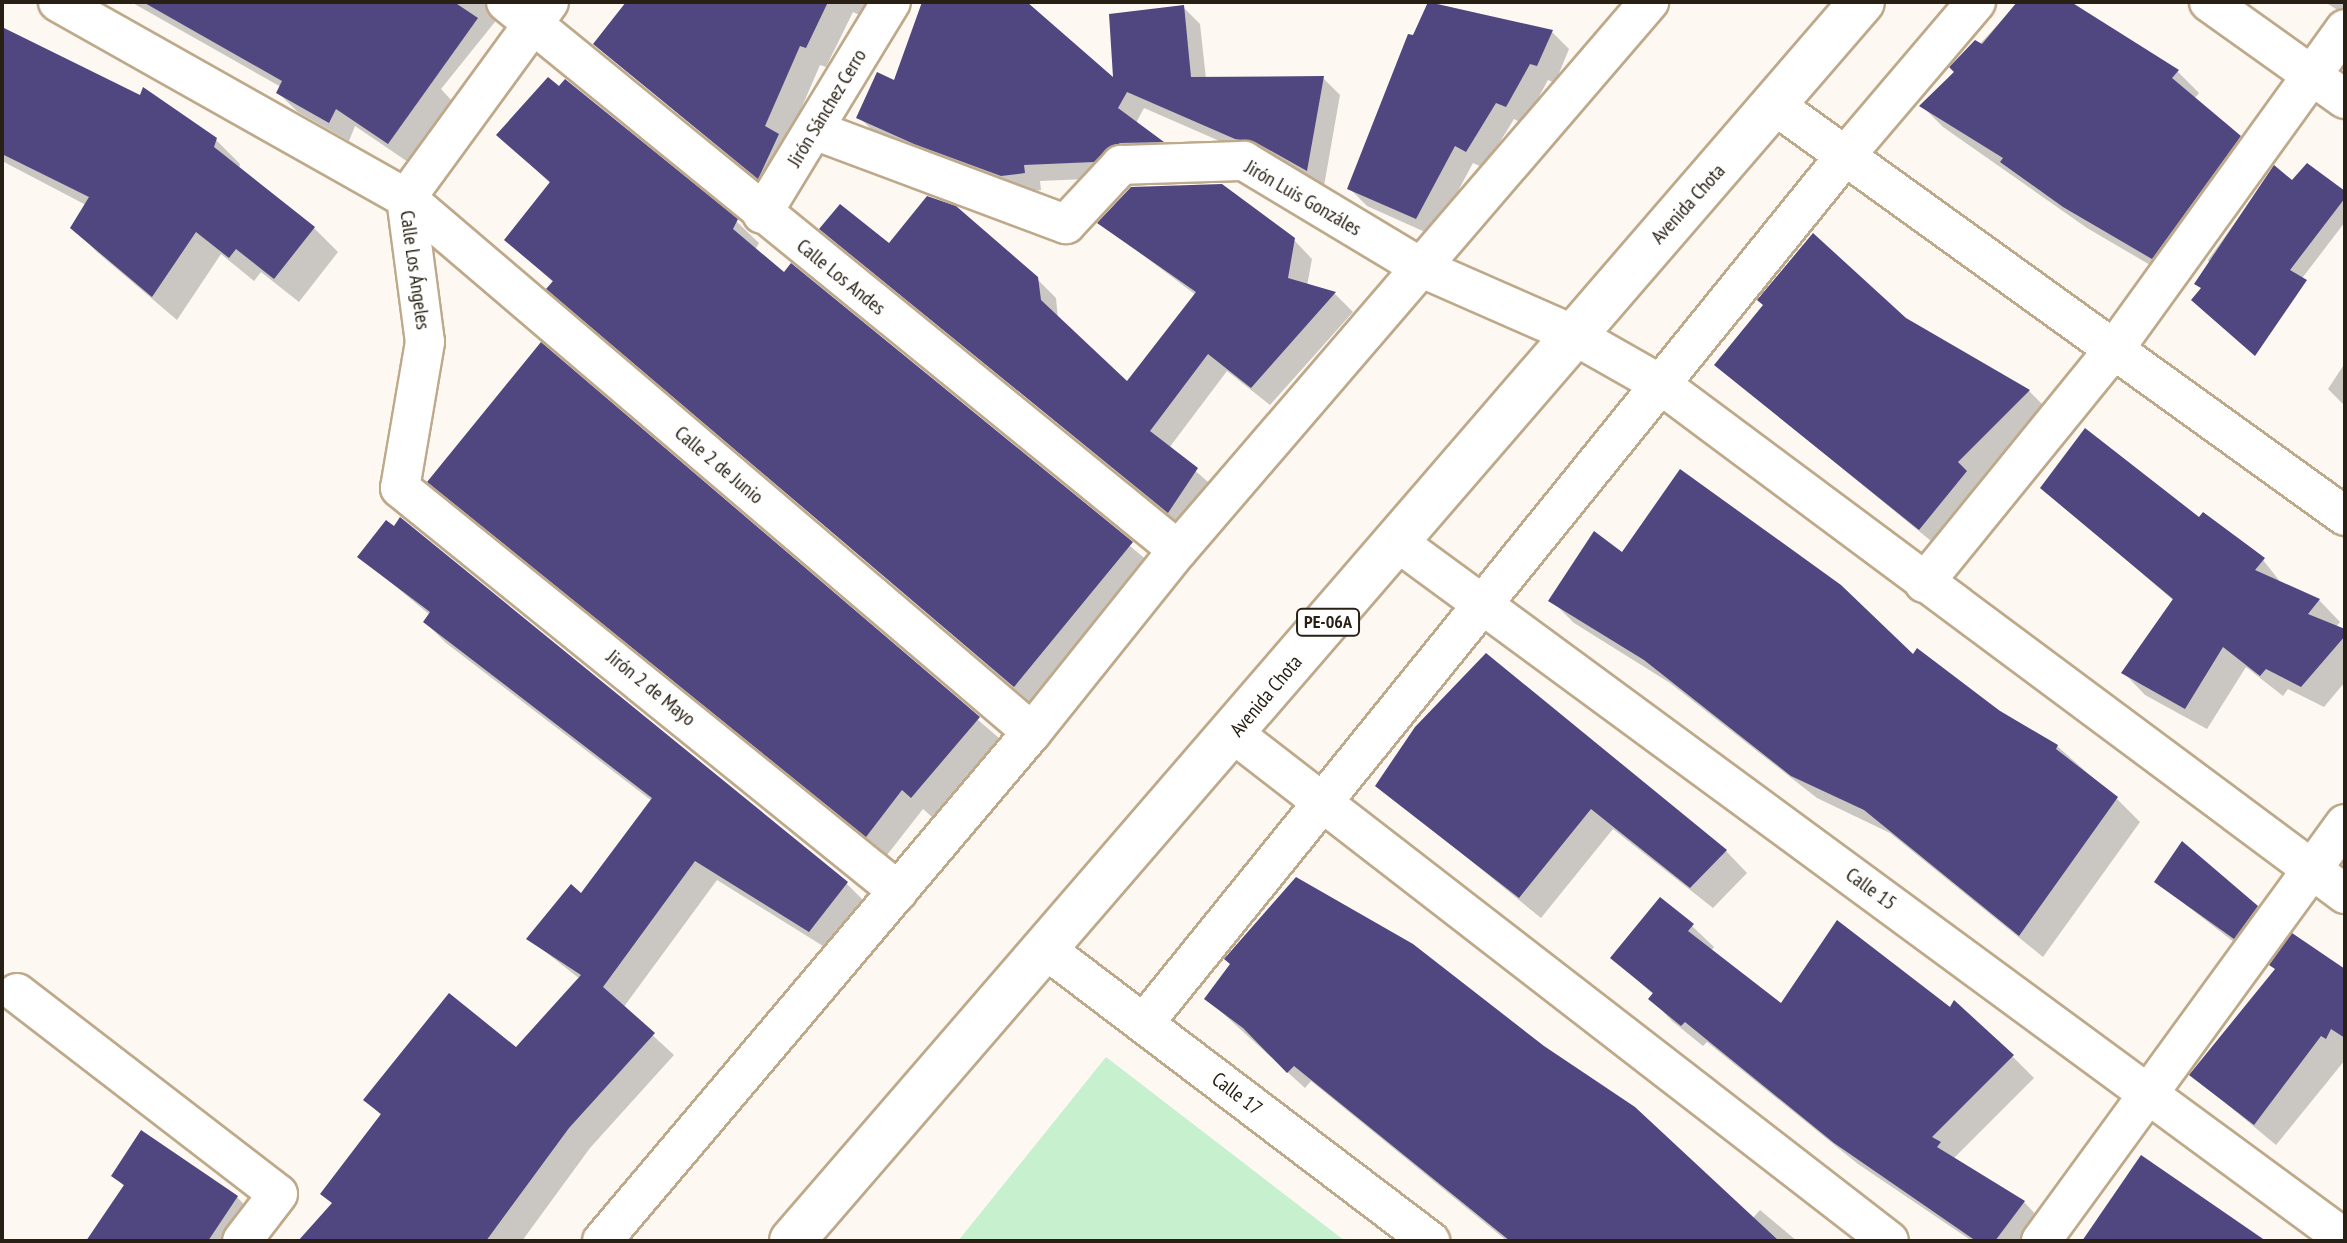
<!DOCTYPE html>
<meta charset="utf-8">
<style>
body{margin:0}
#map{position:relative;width:2347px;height:1243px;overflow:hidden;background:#fdf8f2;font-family:"PT Sans Narrow",sans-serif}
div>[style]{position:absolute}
.green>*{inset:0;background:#c6f0ce}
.shadow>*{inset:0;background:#0003}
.building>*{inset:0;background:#504781}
.roads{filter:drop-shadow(2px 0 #bea98a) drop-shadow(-2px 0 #bea98a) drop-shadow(0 2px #bea98a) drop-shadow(0 -2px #bea98a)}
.street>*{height:38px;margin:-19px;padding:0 19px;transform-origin:19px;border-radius:19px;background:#fff}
.highway>*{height:44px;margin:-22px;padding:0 22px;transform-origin:22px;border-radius:22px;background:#fff}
span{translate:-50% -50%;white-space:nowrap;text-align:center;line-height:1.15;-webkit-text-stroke:8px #fff;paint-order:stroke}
.shield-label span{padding:2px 6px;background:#fff;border:2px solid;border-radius:6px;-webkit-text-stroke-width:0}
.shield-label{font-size:18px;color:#282014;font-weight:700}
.street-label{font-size:20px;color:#282014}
.frame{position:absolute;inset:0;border:4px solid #282014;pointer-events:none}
</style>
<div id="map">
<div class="green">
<i style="clip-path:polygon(1106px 1057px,1345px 1241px,958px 1241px)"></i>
</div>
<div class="shadow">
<i style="clip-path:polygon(131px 2px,511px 2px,441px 89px,453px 102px,408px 162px,355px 126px,349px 141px,298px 112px,278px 93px,281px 87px)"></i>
<i style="clip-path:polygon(629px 2px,869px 2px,861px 16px,853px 12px,826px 67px,820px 65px,786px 144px,778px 197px,595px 44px)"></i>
<i style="clip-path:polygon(924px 2px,1024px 2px,1115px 82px,1183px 7px,1200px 24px,1206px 79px,1323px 78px,1340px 95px,1324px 186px,1274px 159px,1254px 156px,1144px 108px,1136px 123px,1178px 158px,1111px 178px,1040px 181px,1041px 190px,1020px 193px,876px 134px,859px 117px,895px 83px)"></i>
<i style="clip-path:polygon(1430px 2px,1552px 32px,1569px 49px,1555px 83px,1548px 80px,1524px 124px,1514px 119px,1484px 168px,1473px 163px,1434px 236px,1367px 206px,1349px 188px)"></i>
<i style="clip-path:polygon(2019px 2px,2068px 2px,2178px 72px,2199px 93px,2194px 99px,2261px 159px,2174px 279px,2087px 228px,1943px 127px,1922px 106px)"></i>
<i style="clip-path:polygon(2325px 2px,2345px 2px,2345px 15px)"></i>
<i style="clip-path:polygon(2px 29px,215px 139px,240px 164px,239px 169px,314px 228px,338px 252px,299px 302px,261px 272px,254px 281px,221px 254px,177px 320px,97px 252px,73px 228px,86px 205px,2px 161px)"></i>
<i style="clip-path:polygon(499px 135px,736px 221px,759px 243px,755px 250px,785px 275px,792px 266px,1154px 566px,1037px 708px,549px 288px,554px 283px,507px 240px,551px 184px)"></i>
<i style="clip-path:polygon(2275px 167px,2292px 182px,2345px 193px,2345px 222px,2248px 349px,2208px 260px)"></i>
<i style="clip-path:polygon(1100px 223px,1294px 240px,1312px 259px,1307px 286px,1335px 294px,1353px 312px,1270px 405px,1227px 371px,1169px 448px,1215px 488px,1187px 530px,822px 229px,1037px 279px,1056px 298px,1058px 319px,1128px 384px,1196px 295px)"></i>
<i style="clip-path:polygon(1905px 320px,2029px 391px,2050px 412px,1978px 484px,1987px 494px,1942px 550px,1716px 365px)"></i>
<i style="clip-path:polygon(542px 345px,999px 738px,932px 817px,923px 809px,887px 855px,430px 482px)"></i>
<i style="clip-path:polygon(2345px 363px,2345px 406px,2328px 389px)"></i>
<i style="clip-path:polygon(2043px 488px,2200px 520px,2263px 560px,2282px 584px,2319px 600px,2340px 622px,2336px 627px,2345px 631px,2345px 682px,2324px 707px,2288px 689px,2283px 696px,2246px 667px,2207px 729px,2145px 695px,2124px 673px,2174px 601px)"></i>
<i style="clip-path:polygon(1623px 555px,1913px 657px,2057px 746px,2117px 799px,2140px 822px,2043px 957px,1890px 833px,1817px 798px,1670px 683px,1574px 623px,1551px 600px)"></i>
<i style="clip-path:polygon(360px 557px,846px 883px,867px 904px,831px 951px,717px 880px,623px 1008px,674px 1055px,590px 1148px,522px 1241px,310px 1241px,333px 1204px,322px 1193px,382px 1116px,366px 1100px,516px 1050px,580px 979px,529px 939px,582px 896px,652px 801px,446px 643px,425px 622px,430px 615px)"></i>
<i style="clip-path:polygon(1417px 729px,1726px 851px,1747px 873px,1713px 908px,1613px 829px,1541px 918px,1378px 785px)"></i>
<i style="clip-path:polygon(2156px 882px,2256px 908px,2278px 929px,2256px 959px)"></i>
<i style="clip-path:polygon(1692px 926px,1714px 947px,1711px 951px,1782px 1006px,1950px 1010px,1955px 1003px,2013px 1057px,2034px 1078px,1954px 1158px,2024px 1202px,2045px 1224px,2032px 1241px,1972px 1241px,1858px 1164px,1707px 1042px,1703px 1046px,1672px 1021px,1651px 999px,1654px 995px,1613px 958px)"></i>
<i style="clip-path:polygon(2345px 972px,2345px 1060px,2276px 1145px,2192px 1075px)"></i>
<i style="clip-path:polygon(1206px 998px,1752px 1219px,1760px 1210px,1797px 1241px,1507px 1241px,1311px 1081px,1305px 1088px)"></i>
<i style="clip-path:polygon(113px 1175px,237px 1197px,257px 1218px,242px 1241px,88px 1241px,125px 1187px)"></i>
</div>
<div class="building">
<i style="clip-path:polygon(143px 2px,454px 2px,478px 18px,388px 144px,336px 109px,329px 123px,276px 93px,282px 81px)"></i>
<i style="clip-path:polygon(626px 2px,828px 2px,806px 48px,800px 46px,765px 126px,779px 134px,758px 179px,593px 44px)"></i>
<i style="clip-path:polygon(922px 2px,1027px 2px,1113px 77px,1109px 14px,1184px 5px,1191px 77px,1324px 76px,1307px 171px,1255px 142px,1235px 139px,1127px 92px,1118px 108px,1164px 142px,1120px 143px,1094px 162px,1024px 165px,1025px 173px,1001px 176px,914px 144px,856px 118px,877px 72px,894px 80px)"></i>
<i style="clip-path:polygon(1428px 2px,1553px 30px,1537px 66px,1530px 64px,1506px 107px,1496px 103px,1466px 152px,1455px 146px,1416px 219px,1347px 189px,1408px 34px,1413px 35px)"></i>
<i style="clip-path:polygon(2017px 2px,2071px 2px,2179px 70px,2172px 78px,2241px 136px,2152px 259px,2063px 207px,2000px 162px,2003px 158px,1919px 106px,1954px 72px,1949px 67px,1956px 60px,1975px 40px,1982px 44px)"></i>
<i style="clip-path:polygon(2px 27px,140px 95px,143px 87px,217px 138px,214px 147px,315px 227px,274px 279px,236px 249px,229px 258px,196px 232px,152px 297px,70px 228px,89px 197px,2px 154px)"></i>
<i style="clip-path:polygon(548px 77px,559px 86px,565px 79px,738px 219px,733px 229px,784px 272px,791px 263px,1133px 542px,1014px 687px,546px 289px,553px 281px,504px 240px,550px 182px,496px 135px)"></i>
<i style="clip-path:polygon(2307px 163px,2345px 191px,2345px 198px,2290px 270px,2307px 280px,2255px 356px,2191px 300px,2201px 288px,2194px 284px,2274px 165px,2292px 180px)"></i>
<i style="clip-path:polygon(1222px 184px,1295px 238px,1288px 278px,1336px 292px,1251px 388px,1208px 354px,1150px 431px,1198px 468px,1168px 513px,819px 229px,840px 204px,889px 243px,927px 196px,956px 206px,1038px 277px,1041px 300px,1127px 381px,1196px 292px,1097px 223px,1131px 187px)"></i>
<i style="clip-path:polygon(1813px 233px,1906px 318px,2030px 390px,1958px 462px,1967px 471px,1919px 530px,1714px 365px,1763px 305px,1757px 300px)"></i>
<i style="clip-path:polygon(541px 342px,980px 717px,911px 798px,902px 790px,866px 837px,427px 482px)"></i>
<i style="clip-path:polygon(2085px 428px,2199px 517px,2203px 512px,2265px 558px,2255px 570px,2320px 599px,2308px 614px,2345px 629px,2345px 636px,2301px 687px,2266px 669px,2260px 676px,2223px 647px,2185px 709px,2121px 673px,2173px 599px,2040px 488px)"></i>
<i style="clip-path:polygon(1680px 469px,1841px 585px,1913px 654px,1917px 648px,2000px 711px,2058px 745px,2056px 749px,2118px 797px,2019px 936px,1864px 810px,1791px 776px,1644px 660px,1548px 601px,1594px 531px,1622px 552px)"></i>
<i style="clip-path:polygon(400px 517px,848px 882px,809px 932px,695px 861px,603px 987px,655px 1033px,569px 1128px,486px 1241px,298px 1241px,332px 1203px,320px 1194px,381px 1114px,363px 1100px,449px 993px,516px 1047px,581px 975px,526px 939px,571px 884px,581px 893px,652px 798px,423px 622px,430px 612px,357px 557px,386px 520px,394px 526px)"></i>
<i style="clip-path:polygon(1486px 653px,1727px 850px,1690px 888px,1591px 809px,1519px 898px,1375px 786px,1415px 727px)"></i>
<i style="clip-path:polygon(2182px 841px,2258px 906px,2234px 939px,2154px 882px)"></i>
<i style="clip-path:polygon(1296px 877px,1413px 944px,1544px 1046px,1635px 1107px,1779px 1241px,1510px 1241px,1294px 1066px,1287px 1073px,1243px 1028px,1204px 999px,1230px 964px,1224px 959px)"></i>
<i style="clip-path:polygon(1660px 897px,1694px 924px,1688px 931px,1781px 1003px,1837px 920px,1950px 1007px,1954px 1000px,2014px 1055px,1932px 1137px,1941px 1142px,1937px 1147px,2025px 1201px,1995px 1241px,1976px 1241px,1834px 1143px,1685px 1022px,1681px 1026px,1648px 999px,1653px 993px,1610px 958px)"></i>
<i style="clip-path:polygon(2292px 933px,2345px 969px,2345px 1038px,2331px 1029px,2326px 1039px,2321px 1036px,2254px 1125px,2189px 1075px,2275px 969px,2269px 965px)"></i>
<i style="clip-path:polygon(141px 1130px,238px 1196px,208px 1241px,86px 1241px,124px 1185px,111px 1176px)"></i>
<i style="clip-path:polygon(2141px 1155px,2266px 1241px,2082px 1241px)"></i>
</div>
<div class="roads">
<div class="street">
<i style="left:58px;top:2px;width:399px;rotate:29.4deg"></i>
<i style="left:406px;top:198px;width:823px;rotate:40.47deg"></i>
<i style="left:506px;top:2px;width:867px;rotate:39.2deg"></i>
<i style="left:549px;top:2px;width:243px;rotate:126.1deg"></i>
<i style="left:406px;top:198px;width:145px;rotate:82.5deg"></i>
<i style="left:425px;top:342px;width:148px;rotate:99.7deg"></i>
<i style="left:400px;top:488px;width:641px;rotate:38.98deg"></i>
<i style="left:2209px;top:2px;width:167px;rotate:35.5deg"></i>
<i style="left:1776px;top:106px;width:701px;rotate:35.78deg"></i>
<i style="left:814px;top:130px;width:269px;rotate:20.5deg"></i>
<i style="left:1066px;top:224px;width:81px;rotate:-47deg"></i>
<i style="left:1121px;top:165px;width:123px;rotate:-1.9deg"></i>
<i style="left:1244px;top:161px;width:208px;rotate:31deg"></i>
<i style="left:1422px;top:268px;width:164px;rotate:23.7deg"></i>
<i style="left:1572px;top:334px;width:101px;rotate:29.6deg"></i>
<i style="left:1660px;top:384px;width:854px;rotate:36.67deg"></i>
<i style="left:762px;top:214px;width:248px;rotate:-58.7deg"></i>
<i style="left:1396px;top:541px;width:1178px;rotate:36.33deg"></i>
<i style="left:1924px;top:583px;width:303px;rotate:-50.9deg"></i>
<i style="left:2115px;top:348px;width:393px;rotate:-54.2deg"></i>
<i style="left:1234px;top:734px;width:828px;rotate:37.74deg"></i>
<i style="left:1044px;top:948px;width:485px;rotate:37.2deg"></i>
<i style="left:17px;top:993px;width:329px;rotate:37.6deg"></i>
<i style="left:278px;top:1194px;width:59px;rotate:127.5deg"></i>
<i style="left:1144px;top:1023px;width:1115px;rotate:-51.04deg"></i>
<i style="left:1845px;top:156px;width:202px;rotate:-49.6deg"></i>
<i style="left:602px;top:1241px;width:666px;rotate:-49.81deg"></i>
<i style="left:1032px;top:732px;width:233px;rotate:-51.3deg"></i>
<i style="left:1178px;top:550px;width:723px;rotate:-49.32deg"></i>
<i style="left:2041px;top:1241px;width:516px;rotate:-53.91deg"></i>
</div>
<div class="highway">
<i style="left:792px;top:1241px;width:1637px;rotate:-49.19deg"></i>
</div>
</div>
<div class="shield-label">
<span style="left:1328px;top:622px">PE-06A</span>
</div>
<div class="street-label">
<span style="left:827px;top:108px;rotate:-59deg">Jirón Sánchez Cerro</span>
<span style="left:1303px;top:198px;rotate:30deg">Jirón Luis Gonzáles</span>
<span style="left:1688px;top:204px;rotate:-48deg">Avenida Chota</span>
<span style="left:415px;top:270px;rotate:82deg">Calle Los Ángeles</span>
<span style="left:841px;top:277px;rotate:39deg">Calle Los Andes</span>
<span style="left:719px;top:465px;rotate:40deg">Calle 2 de Junio</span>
<span style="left:651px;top:688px;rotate:39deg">Jirón 2 de Mayo</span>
<span style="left:1266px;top:696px;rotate:-50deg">Avenida Chota</span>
<span style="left:1871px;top:889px;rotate:36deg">Calle 15</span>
<span style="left:1237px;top:1094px;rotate:37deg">Calle 17</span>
</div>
<div class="frame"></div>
</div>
